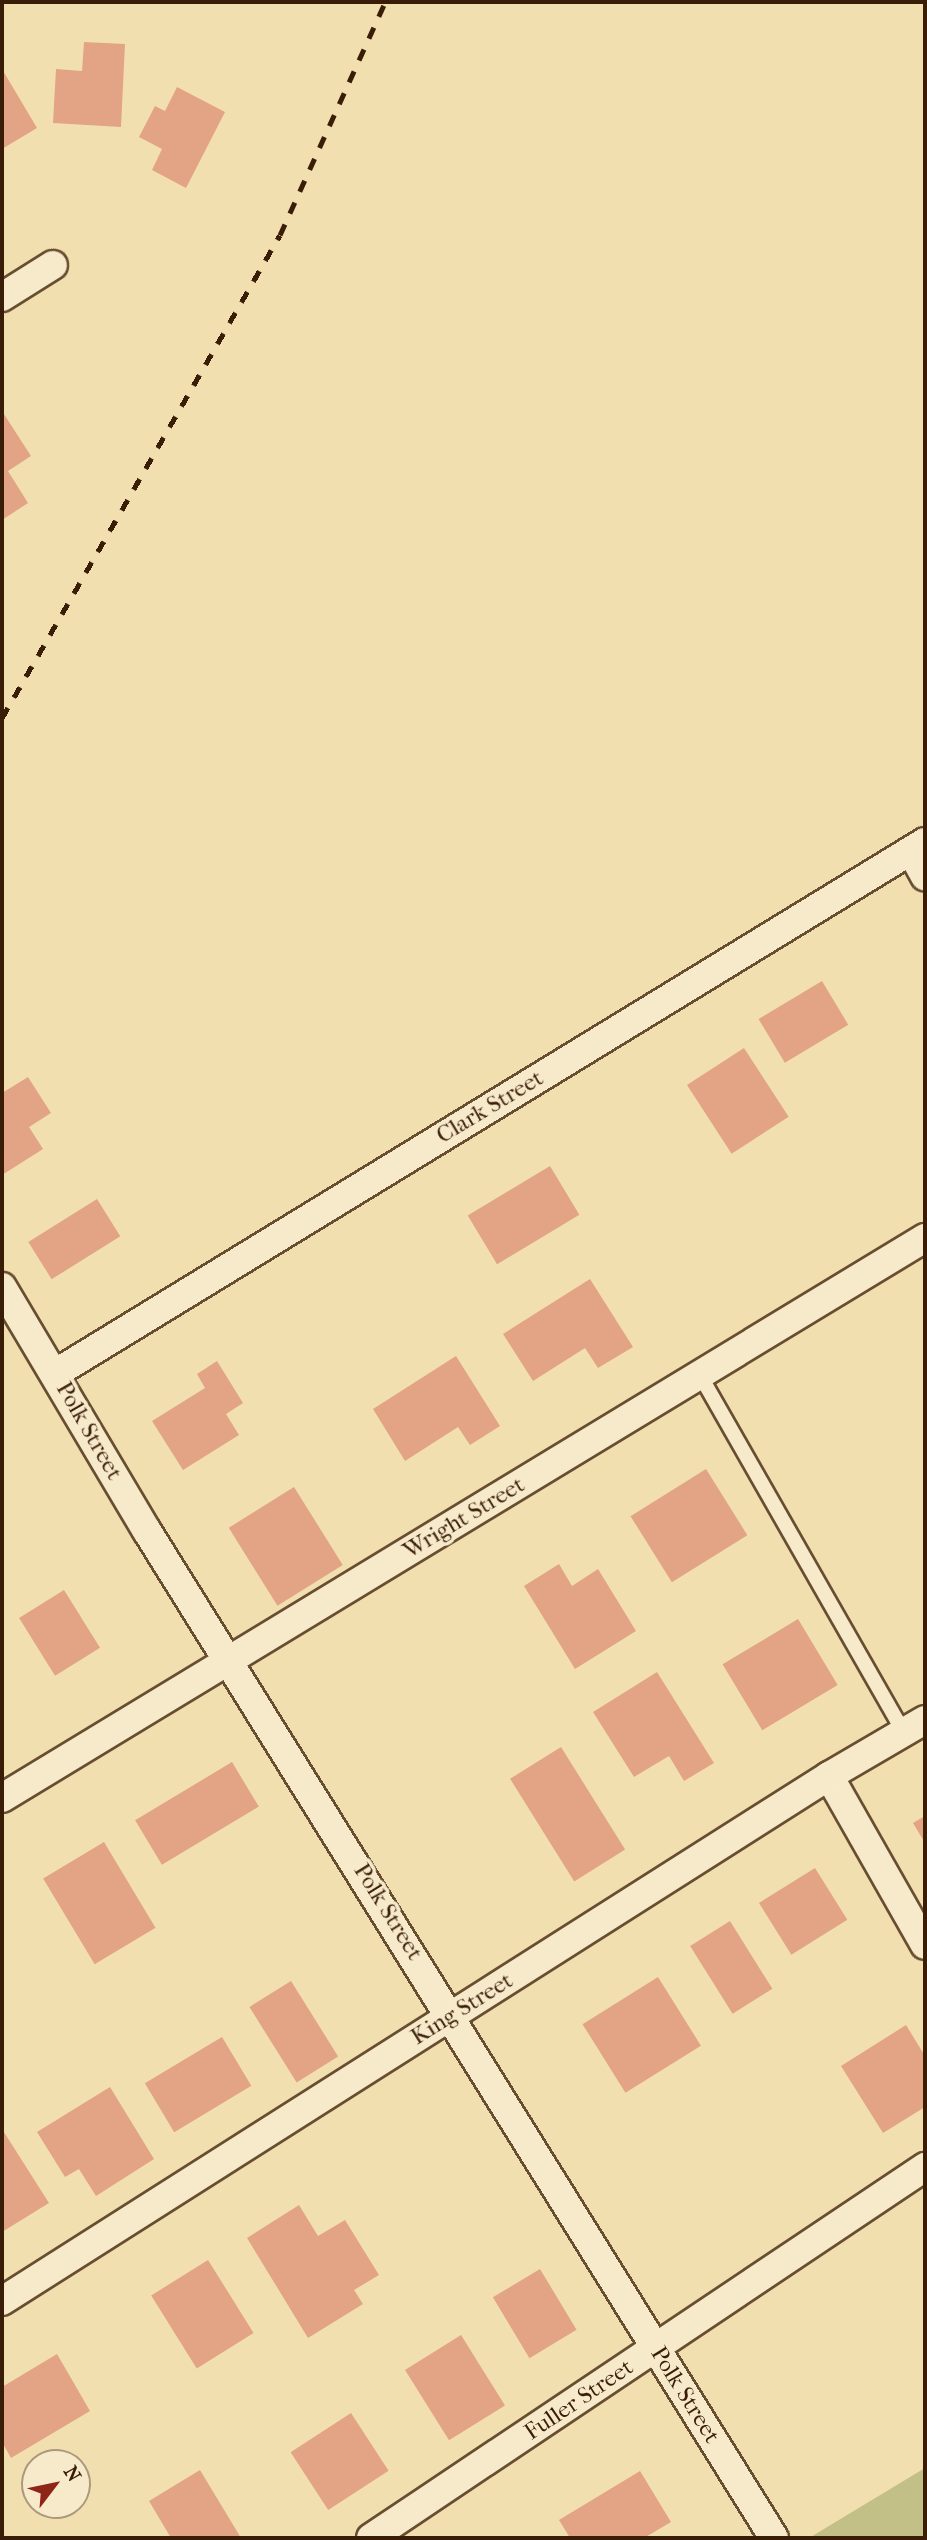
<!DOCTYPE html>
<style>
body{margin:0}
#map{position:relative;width:927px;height:2540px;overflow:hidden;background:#f2dfaf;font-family:"IM FELL French Canon",serif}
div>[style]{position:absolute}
.green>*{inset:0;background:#c2c086}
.building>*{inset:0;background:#e2a484;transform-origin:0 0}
.roads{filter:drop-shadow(2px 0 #684e31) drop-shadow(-2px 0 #684e31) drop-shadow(0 2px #684e31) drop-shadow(0 -2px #684e31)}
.lane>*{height:14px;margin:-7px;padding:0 7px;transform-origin:7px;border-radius:7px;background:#f7eacb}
.street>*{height:28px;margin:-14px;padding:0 14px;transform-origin:14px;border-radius:14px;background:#f7eacb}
.rail>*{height:5px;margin-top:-2.5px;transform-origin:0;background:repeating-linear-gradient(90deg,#3a1d07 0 12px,transparent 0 24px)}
span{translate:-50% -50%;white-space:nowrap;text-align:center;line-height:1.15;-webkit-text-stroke:7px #f7eacb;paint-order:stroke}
.street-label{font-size:23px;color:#3a1d07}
.frame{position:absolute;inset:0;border:4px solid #3a1d07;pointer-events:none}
.north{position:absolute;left:21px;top:2449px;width:70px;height:70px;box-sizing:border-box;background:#f7eacb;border:2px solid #ab987d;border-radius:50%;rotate:58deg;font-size:19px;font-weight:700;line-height:28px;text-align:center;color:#3a1d07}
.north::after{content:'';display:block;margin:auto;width:24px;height:32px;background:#8f2418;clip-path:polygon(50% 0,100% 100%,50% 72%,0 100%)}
</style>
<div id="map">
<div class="green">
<i style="clip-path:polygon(925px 2468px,925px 2538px,809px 2538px)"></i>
</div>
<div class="building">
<i style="clip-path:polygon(84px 42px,125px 44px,121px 127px,53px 123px,56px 69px,82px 71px)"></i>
<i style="clip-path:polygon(2px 69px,37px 128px,2px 149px)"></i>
<i style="clip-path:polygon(177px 87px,225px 112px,186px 188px,152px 170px,162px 149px,139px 137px,155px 106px,165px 111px)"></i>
<i style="clip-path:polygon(2px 411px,31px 456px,8px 471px,28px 503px,2px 520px)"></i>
<i style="left:822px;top:981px;width:51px;height:74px;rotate:59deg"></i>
<i style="left:744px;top:1048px;width:82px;height:68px;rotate:57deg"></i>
<i style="clip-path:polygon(28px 1077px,51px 1113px,29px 1127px,43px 1149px,2px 1175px,2px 1093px)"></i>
<i style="left:550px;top:1166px;width:57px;height:96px;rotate:59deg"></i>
<i style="left:97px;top:1199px;width:44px;height:81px;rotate:58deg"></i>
<i style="clip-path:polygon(590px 1279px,633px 1347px,598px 1368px,585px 1348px,533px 1381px,503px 1334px)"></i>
<i style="clip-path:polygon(456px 1356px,500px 1426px,470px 1445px,458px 1427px,405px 1461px,373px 1409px)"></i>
<i style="clip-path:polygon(217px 1361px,243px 1403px,226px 1414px,239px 1435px,183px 1470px,152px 1421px,205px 1388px,197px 1374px)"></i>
<i style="left:706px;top:1469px;width:78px;height:89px;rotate:58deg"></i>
<i style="left:294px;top:1487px;width:92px;height:77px;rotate:58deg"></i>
<i style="clip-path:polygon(559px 1564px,572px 1586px,598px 1569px,636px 1631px,575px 1669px,524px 1586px)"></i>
<i style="left:64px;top:1590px;width:68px;height:53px;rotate:58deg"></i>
<i style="left:798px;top:1619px;width:77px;height:88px;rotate:59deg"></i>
<i style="clip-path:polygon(657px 1672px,714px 1763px,684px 1781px,669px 1756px,634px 1777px,593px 1712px)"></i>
<i style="left:561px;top:1747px;width:121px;height:60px;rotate:58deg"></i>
<i style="left:232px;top:1762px;width:52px;height:113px;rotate:59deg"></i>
<i style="clip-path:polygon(925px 1816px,925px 1843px,913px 1823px)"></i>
<i style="left:104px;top:1842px;width:100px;height:71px;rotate:59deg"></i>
<i style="left:815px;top:1868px;width:61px;height:66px;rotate:58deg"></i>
<i style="left:730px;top:1921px;width:80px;height:47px;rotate:58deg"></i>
<i style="left:658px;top:1977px;width:81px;height:89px;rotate:58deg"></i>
<i style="left:291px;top:1981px;width:89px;height:49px;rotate:58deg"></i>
<i style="clip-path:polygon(906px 2025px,925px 2056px,925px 2107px,883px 2133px,841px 2066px)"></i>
<i style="left:222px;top:2037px;width:57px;height:90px;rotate:59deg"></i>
<i style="clip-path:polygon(110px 2087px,154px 2159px,96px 2196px,79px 2169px,65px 2177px,37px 2132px)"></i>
<i style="clip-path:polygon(2px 2129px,49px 2203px,2px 2232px)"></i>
<i style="clip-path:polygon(299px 2205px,318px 2236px,345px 2220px,379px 2275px,354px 2290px,363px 2304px,308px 2338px,247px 2238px)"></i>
<i style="left:208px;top:2260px;width:86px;height:67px;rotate:58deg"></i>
<i style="left:540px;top:2269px;width:71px;height:55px;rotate:59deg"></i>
<i style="left:461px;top:2335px;width:83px;height:66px;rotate:58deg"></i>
<i style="clip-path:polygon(57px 2354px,90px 2411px,11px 2458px,2px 2442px,2px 2387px)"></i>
<i style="left:351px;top:2413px;width:69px;height:72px;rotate:57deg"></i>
<i style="clip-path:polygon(200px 2470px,241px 2538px,171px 2538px,149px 2501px)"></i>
<i style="clip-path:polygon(640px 2471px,671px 2522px,644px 2538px,570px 2538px,559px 2520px)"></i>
</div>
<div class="roads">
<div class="lane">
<i style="left:700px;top:1375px;width:412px;rotate:60.3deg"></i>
</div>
<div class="street">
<i style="left:2px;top:297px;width:60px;rotate:-32.1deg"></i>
<i style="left:911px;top:851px;width:29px;rotate:61deg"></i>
<i style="left:2px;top:1287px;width:284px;rotate:59.3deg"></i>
<i style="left:147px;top:1531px;width:1186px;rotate:58.09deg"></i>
<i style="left:56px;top:1373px;width:1018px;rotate:-31.43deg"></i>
<i style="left:829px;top:1776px;width:194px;rotate:60.4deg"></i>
<i style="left:2px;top:1798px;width:1080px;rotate:-31.25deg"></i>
<i style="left:2px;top:2301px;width:980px;rotate:-32.41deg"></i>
<i style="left:829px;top:1776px;width:111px;rotate:-30.3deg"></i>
<i style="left:371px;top:2538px;width:667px;rotate:-33.81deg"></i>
</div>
</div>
<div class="rail">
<i style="left:2px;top:718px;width:557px;rotate:-60.08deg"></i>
<i style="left:280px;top:235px;width:256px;rotate:-65.7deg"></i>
</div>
<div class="street-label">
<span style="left:490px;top:1107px;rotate:-31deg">Clark Street</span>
<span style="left:89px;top:1431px;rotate:60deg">Polk Street</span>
<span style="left:464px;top:1518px;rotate:-31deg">Wright Street</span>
<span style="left:388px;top:1912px;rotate:58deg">Polk Street</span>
<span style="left:462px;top:2009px;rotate:-32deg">King Street</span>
<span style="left:685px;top:2395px;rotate:58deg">Polk Street</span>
<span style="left:579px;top:2400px;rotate:-34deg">Fuller Street</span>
</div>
<div class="frame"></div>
<div class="north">N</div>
</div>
